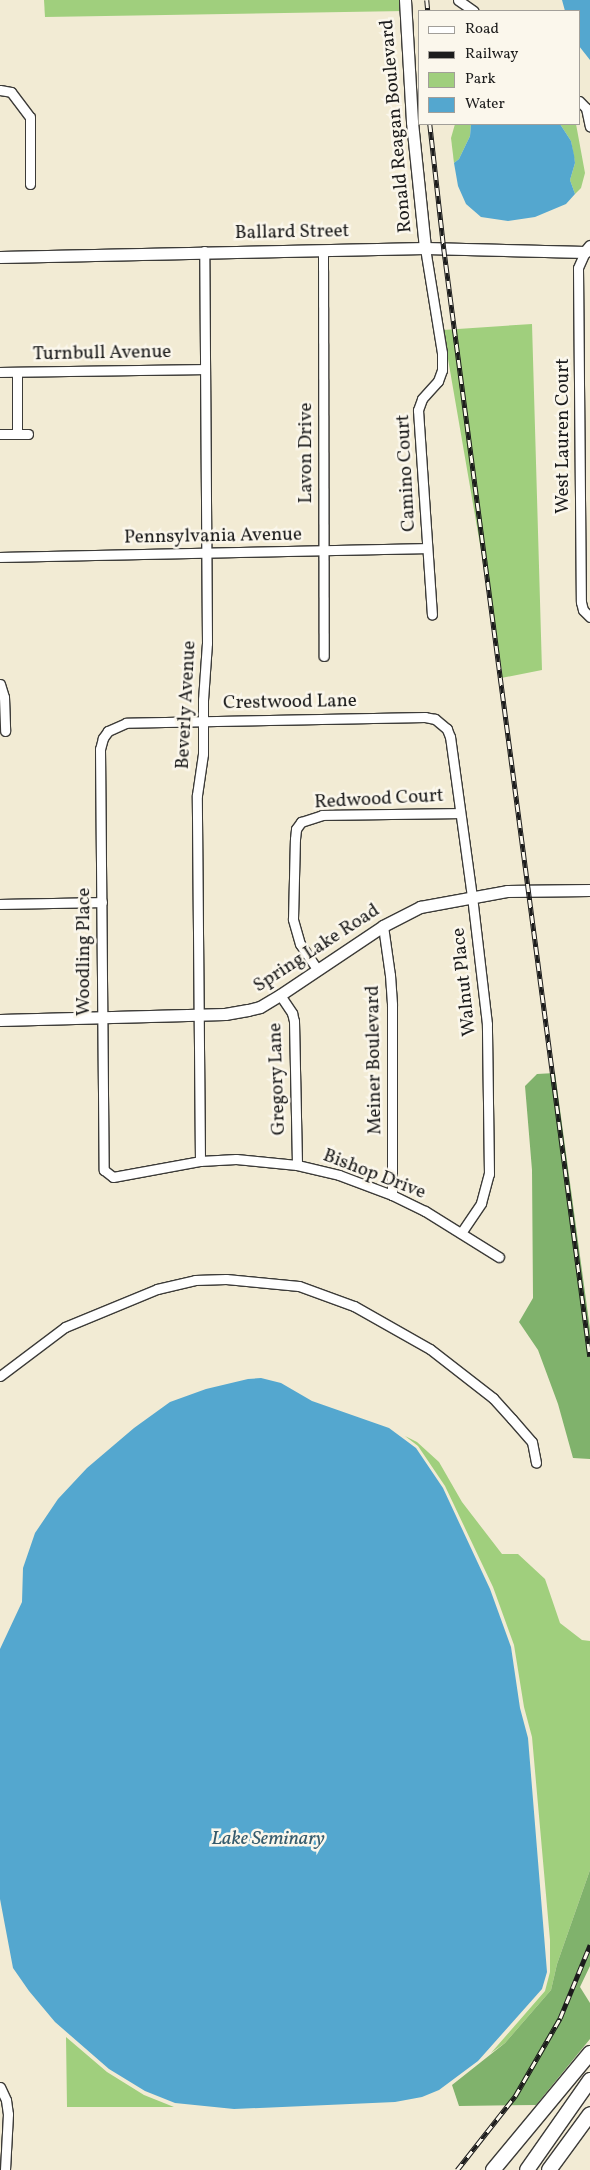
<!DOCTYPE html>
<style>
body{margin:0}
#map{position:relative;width:590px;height:2170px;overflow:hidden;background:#f2ebd4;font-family:Vollkorn,serif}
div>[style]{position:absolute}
.green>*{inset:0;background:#a0cf7d}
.forest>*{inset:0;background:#80b26c}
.water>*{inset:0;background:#54a7cf}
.roads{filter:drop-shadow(1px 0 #3c3b38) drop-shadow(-1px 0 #3c3b38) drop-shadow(0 1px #3c3b38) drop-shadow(0 -1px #3c3b38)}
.minor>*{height:9px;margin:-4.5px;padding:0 4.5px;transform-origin:4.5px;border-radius:4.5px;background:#fff}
.tertiary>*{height:11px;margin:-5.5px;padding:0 5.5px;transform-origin:5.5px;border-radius:5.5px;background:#fff}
.primary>*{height:14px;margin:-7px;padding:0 7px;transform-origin:7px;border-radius:7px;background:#fff}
.rail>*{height:4.5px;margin-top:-2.25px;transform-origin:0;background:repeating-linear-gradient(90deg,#fbf7ec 0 8px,#1c1c1c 0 16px);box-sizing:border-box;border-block:1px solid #1c1c1c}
span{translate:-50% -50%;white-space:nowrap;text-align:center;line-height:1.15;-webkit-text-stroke:5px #fbf7ec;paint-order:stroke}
.street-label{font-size:19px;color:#1c1c1c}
.water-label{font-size:20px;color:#355b6d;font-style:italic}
.legend{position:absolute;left:418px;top:10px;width:162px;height:115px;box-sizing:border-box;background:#fbf7ec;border:1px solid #a29f99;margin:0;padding:6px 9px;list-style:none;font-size:15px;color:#1c1c1c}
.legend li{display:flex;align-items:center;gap:10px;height:25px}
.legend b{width:25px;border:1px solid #a29f99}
</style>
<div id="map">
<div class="green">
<i style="clip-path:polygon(44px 0,405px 0,405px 11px,45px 17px)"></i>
<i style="clip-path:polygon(455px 124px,471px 124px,470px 136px,459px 159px,454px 163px,451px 138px)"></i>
<i style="clip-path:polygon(560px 124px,576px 124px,585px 173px,581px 188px,575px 194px,570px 180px,575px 163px,571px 141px)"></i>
<i style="clip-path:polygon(532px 324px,542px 670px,501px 678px,500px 672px,502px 672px,443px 330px)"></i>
<i style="clip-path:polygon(405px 1436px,417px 1442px,439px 1462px,462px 1502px,502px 1554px,518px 1554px,545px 1579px,560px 1623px,582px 1640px,590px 1641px,590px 1870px,557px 1964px,551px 1990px,505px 2043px,491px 2053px,545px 1991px,550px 1972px,550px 1940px,532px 1737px,524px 1707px,514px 1645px,493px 1587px,445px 1486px,418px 1446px)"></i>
<i style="clip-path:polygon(66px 2037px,107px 2072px,144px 2095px,174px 2107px,67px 2107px)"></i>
</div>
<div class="forest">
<i style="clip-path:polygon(555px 1073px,590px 1329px,590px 1459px,573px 1458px,558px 1404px,538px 1350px,519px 1322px,533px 1298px,532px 1170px,525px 1086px,537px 1074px)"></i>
<i style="clip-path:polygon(590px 1870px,590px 1966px,580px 1987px,590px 2003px,590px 2039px,536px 2105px,459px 2106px,452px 2085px,505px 2043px,551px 1990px,557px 1964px)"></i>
</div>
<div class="water">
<i style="clip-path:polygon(562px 0,590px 0,590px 60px,579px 46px,579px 11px,565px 11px)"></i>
<i style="clip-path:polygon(471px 124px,560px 124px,571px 141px,574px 155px,575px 163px,570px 180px,575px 194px,566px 204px,535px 217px,508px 221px,481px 217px,466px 204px,458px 186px,454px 163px,459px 159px,470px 136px)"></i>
<i style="clip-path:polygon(261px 1378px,281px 1383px,312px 1401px,389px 1428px,416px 1448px,443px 1488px,490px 1589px,511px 1647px,520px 1708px,528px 1738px,547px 1972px,542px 1989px,478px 2061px,439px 2090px,422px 2097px,395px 2102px,234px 2109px,175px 2103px,145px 2091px,109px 2069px,55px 2022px,29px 1991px,13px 1968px,0 1899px,0 1649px,22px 1602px,23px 1568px,35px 1533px,58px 1499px,87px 1468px,134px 1428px,170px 1402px,206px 1389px,248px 1379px)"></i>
</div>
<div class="roads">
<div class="minor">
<i style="left:458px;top:0;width:19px;rotate:35deg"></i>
<i style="left:0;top:90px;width:11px;rotate:10deg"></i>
<i style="left:11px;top:92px;width:31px;rotate:53deg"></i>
<i style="left:30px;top:117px;width:67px;rotate:90deg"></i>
<i style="left:579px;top:101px;width:10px;rotate:45deg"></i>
<i style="left:586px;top:108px;width:19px;rotate:78deg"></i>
<i style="left:425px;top:248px;width:106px;rotate:80.8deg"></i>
<i style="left:442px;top:353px;width:17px;rotate:90deg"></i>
<i style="left:442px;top:370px;width:12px;rotate:110deg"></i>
<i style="left:438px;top:381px;width:24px;rotate:132deg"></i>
<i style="left:422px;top:399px;width:12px;rotate:110deg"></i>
<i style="left:418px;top:410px;width:205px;rotate:86.1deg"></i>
<i style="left:323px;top:250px;width:406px;rotate:89.9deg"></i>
<i style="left:585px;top:252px;width:17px;rotate:114deg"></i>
<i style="left:578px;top:268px;width:334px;rotate:89.5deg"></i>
<i style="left:581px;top:602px;width:8px;rotate:76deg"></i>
<i style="left:583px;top:610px;width:10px;rotate:45deg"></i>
<i style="left:0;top:372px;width:205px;rotate:-0.8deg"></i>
<i style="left:17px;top:372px;width:62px;rotate:90deg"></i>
<i style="left:0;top:434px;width:28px"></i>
<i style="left:0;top:557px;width:427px;rotate:-1.2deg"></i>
<i style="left:0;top:684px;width:14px;rotate:73deg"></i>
<i style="left:4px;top:697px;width:34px;rotate:88deg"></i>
<i style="left:0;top:904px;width:102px;rotate:-1.1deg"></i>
<i style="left:383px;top:926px;width:49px;rotate:81.9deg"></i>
<i style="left:390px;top:975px;width:30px;rotate:86deg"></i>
<i style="left:392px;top:1005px;width:190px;rotate:90deg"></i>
<i style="left:317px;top:969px;width:30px;rotate:-124deg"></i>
<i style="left:300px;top:944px;width:26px;rotate:-106deg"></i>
<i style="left:293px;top:919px;width:80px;rotate:-88.6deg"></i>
<i style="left:295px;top:839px;width:10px;rotate:-84deg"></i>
<i style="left:296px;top:829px;width:9px;rotate:-54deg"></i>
<i style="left:301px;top:822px;width:22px;rotate:-18deg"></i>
<i style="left:322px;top:815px;width:138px;rotate:-0.8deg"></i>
<i style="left:280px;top:995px;width:22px;rotate:56deg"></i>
<i style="left:292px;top:1013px;width:8px;rotate:76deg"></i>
<i style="left:294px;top:1021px;width:144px;rotate:88.8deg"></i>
<i style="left:200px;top:1161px;width:366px;rotate:-90.5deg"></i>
<i style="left:197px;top:795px;width:41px;rotate:-81.7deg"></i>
<i style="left:203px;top:754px;width:54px;rotate:-90deg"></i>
<i style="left:203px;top:700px;width:57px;rotate:-86deg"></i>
<i style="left:207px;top:643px;width:392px;rotate:-90.4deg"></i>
<i style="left:461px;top:1233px;width:36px;rotate:-56deg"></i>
<i style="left:481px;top:1203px;width:30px;rotate:-75deg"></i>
<i style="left:489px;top:1174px;width:150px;rotate:-90.8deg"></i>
<i style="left:487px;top:1024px;width:128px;rotate:-96.7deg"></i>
<i style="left:472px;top:897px;width:162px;rotate:-97.8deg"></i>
<i style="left:450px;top:737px;width:9px;rotate:-111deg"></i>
<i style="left:447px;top:729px;width:16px;rotate:-140deg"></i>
<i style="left:435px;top:719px;width:10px;rotate:-169deg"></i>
<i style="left:425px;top:717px;width:299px;rotate:178.9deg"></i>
<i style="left:126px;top:723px;width:20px;rotate:156deg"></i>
<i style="left:108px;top:731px;width:9px;rotate:126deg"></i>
<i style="left:103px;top:738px;width:11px;rotate:105deg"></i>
<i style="left:100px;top:749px;width:421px;rotate:89.5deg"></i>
<i style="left:104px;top:1170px;width:11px;rotate:38deg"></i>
<i style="left:113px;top:1177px;width:88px;rotate:-10.4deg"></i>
<i style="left:200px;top:1161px;width:36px;rotate:-3deg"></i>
<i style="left:236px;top:1159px;width:61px;rotate:5.6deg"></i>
<i style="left:297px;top:1165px;width:43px;rotate:13.4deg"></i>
<i style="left:339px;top:1175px;width:57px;rotate:20.7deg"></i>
<i style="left:392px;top:1195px;width:37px;rotate:26deg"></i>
<i style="left:425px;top:1211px;width:87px;rotate:31.9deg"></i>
<i style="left:0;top:1376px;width:81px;rotate:-37deg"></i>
<i style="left:65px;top:1327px;width:100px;rotate:-22.4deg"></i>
<i style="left:157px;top:1289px;width:39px;rotate:-13deg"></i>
<i style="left:195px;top:1280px;width:31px;rotate:-2deg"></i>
<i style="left:226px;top:1279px;width:73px;rotate:5.5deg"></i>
<i style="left:299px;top:1286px;width:59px;rotate:20deg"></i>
<i style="left:354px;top:1306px;width:87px;rotate:29.5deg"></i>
<i style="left:430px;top:1349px;width:80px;rotate:37.9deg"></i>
<i style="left:493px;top:1398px;width:28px;rotate:48deg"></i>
<i style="left:512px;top:1419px;width:30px;rotate:49deg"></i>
<i style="left:532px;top:1442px;width:21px;rotate:79deg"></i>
<i style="left:0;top:2087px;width:14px;rotate:65deg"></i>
<i style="left:6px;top:2100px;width:14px;rotate:82deg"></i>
<i style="left:8px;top:2114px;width:56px;rotate:93.1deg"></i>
</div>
<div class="tertiary">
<i style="left:405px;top:0;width:122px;rotate:86.7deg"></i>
<i style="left:412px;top:122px;width:127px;rotate:84.1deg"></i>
<i style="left:0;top:257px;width:425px;rotate:-1.2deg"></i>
<i style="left:425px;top:248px;width:160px;rotate:1.4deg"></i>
<i style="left:585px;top:252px;width:8px;rotate:-50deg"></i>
<i style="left:0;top:1020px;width:225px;rotate:-1.5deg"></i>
<i style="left:225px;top:1014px;width:23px;rotate:-10deg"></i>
<i style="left:248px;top:1010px;width:12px;rotate:-14deg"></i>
<i style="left:260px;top:1007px;width:23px;rotate:-31deg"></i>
<i style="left:280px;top:995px;width:124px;rotate:-33.8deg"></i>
<i style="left:383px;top:926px;width:42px;rotate:-27.2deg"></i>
<i style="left:420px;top:907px;width:88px;rotate:-10.4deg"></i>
<i style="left:507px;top:891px;width:83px;rotate:-0.7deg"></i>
</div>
<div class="primary">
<i style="left:493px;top:2170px;width:152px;rotate:-50.3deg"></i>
<i style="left:527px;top:2170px;width:110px;rotate:-55deg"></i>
<i style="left:549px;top:2170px;width:69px;rotate:-53.8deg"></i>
</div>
</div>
<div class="rail">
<i style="left:427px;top:0;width:11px;rotate:85deg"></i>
<i style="left:430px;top:124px;width:126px;rotate:83.6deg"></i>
<i style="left:444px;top:249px;width:1117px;rotate:82.49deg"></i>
<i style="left:457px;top:2170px;width:94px;rotate:-51.9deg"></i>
<i style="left:515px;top:2096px;width:90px;rotate:-60deg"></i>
<i style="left:560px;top:2018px;width:79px;rotate:-67.7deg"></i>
</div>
<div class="street-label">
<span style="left:397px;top:126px;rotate:-95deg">Ronald Reagan Boulevard</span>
<span style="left:292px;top:233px;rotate:-1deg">Ballard Street</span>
<span style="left:102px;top:354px;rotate:-1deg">Turnbull Avenue</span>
<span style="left:564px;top:436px;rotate:-90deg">West Lauren Court</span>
<span style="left:307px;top:453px;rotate:-90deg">Lavon Drive</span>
<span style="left:407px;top:473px;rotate:-93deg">Camino Court</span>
<span style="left:213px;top:537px;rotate:-1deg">Pennsylvania Avenue</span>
<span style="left:290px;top:703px;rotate:-1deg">Crestwood Lane</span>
<span style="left:187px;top:705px;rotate:-87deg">Beverly Avenue</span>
<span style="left:379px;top:800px;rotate:-3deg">Redwood Court</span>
<span style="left:317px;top:949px;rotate:-33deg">Spring Lake Road</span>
<span style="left:85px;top:952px;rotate:-90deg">Woodling Place</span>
<span style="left:465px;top:982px;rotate:-96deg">Walnut Place</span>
<span style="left:375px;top:1060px;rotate:-91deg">Meiner Boulevard</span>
<span style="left:278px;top:1079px;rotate:-92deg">Gregory Lane</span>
<span style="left:374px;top:1175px;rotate:21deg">Bishop Drive</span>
</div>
<div class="water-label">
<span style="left:268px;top:1839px">Lake Seminary</span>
</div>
<ul class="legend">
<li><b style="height:6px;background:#fff"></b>Road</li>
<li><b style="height:6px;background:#1c1c1c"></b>Railway</li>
<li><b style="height:14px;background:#a0cf7d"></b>Park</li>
<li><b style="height:14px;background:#54a7cf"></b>Water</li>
</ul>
</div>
